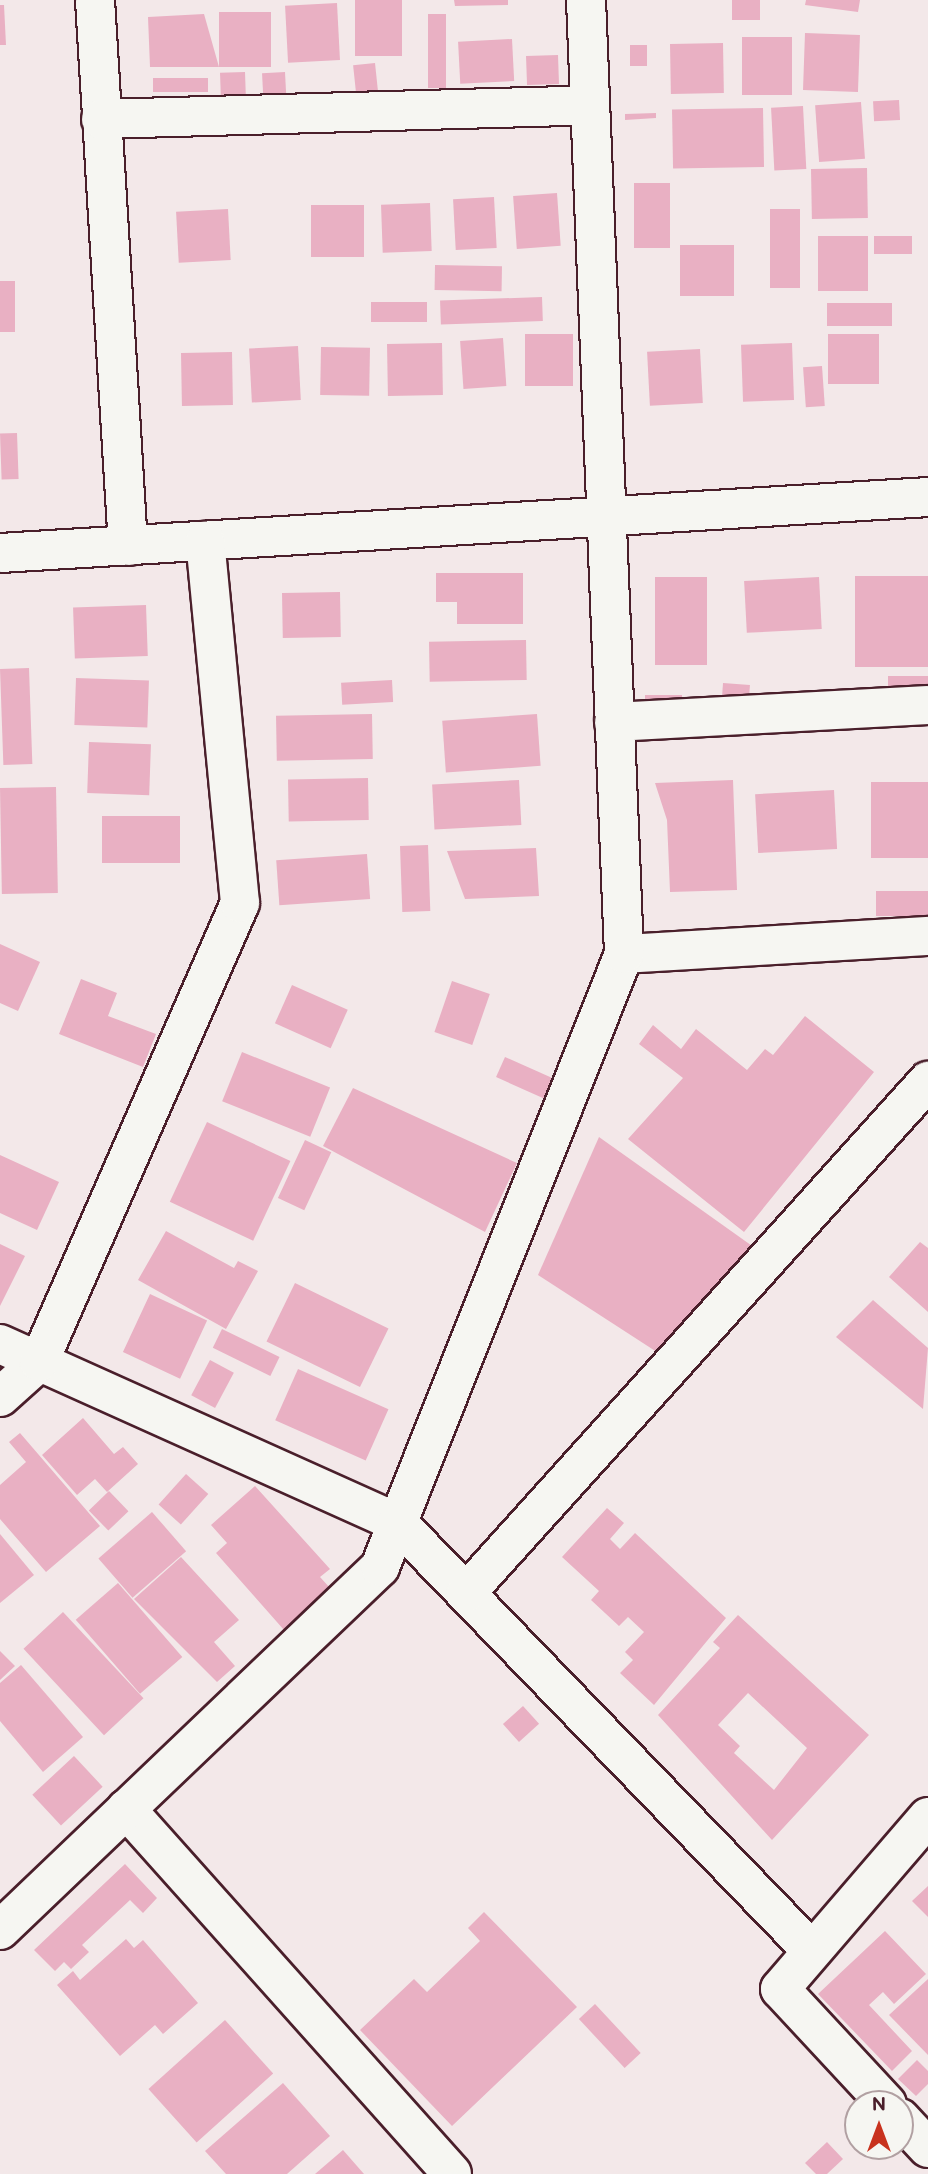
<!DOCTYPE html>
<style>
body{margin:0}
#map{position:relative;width:928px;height:2174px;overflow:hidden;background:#f3e8e9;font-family:"Balsamiq Sans",sans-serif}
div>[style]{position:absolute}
.building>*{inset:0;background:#e9b0c3;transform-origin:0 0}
.roads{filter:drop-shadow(2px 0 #4a1f2b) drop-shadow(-2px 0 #4a1f2b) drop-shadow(0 2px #4a1f2b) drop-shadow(0 -2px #4a1f2b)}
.street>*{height:38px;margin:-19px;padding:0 19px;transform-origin:19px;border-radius:19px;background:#f6f6f2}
span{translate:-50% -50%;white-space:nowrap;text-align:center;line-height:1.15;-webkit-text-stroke:5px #f6f6f2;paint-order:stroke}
.north{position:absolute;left:844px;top:2090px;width:70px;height:70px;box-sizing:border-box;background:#f6f6f2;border:2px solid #b1a0a2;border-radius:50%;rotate:0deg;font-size:19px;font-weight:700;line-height:28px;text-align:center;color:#4a1f2b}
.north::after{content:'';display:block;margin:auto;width:24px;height:32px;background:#c8321e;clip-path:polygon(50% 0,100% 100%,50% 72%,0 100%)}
</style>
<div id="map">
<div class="building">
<i style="left:355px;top:0;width:47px;height:56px"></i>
<i style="clip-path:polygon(454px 0,508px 0,508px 5px,455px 6px)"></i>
<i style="left:732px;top:0;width:28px;height:20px"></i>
<i style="clip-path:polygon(806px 0,860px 0,858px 12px,805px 5px)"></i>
<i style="left:337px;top:3px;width:57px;height:52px;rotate:87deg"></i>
<i style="clip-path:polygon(0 5px,4px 5px,6px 45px,0 45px)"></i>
<i style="left:219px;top:12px;width:52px;height:55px"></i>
<i style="clip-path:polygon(204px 14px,219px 67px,150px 67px,148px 17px)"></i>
<i style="left:428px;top:14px;width:18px;height:74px"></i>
<i style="left:805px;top:33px;width:55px;height:57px;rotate:2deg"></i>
<i style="left:742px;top:37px;width:50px;height:58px"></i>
<i style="left:512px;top:39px;width:42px;height:54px;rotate:87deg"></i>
<i style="left:723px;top:43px;width:50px;height:53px;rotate:89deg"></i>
<i style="left:630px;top:45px;width:17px;height:21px"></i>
<i style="left:558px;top:55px;width:29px;height:32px;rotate:88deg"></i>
<i style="left:375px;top:63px;width:29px;height:22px;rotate:84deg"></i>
<i style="left:245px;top:72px;width:24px;height:25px;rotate:88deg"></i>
<i style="left:285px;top:72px;width:34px;height:23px;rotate:87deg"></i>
<i style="left:208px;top:78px;width:14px;height:55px;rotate:90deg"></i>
<i style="left:899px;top:100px;width:20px;height:26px;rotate:87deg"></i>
<i style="left:861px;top:102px;width:57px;height:46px;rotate:86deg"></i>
<i style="left:803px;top:106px;width:63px;height:32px;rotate:87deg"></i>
<i style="left:763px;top:108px;width:59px;height:91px;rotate:89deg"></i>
<i style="clip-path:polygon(656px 113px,656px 118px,625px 120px,625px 114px)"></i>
<i style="left:867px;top:168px;width:50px;height:56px;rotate:89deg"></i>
<i style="left:634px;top:183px;width:36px;height:65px"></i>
<i style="left:557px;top:193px;width:53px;height:44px;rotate:86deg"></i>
<i style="left:494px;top:197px;width:51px;height:41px;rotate:87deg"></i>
<i style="left:430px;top:203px;width:48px;height:49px;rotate:88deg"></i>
<i style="left:311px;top:205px;width:53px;height:52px"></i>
<i style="left:228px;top:209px;width:51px;height:52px;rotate:87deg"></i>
<i style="left:770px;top:209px;width:30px;height:79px"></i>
<i style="left:818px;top:236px;width:50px;height:55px"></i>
<i style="left:874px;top:236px;width:38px;height:18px"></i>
<i style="left:680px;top:245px;width:54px;height:51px"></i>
<i style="left:435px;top:265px;width:67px;height:25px;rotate:1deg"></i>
<i style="left:0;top:281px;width:15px;height:51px"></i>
<i style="left:542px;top:297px;width:24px;height:102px;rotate:88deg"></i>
<i style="left:427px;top:302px;width:20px;height:56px;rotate:90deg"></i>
<i style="left:892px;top:303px;width:23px;height:65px;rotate:90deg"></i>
<i style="left:525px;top:334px;width:48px;height:52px"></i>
<i style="left:828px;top:334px;width:51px;height:50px"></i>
<i style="left:503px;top:338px;width:48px;height:43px;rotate:86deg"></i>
<i style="left:442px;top:343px;width:52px;height:55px;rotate:89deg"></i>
<i style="left:792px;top:343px;width:57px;height:51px;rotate:88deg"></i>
<i style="left:298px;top:346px;width:54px;height:49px;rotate:87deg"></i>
<i style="left:321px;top:347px;width:49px;height:48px;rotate:1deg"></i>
<i style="left:700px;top:349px;width:54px;height:53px;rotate:87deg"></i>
<i style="left:232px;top:352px;width:53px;height:51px;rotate:89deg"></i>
<i style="left:822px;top:366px;width:40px;height:19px;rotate:86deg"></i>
<i style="left:17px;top:433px;width:46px;height:17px;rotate:88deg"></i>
<i style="clip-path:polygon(436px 573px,523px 573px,523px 624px,457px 624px,457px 602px,436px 602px)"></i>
<i style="left:928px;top:576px;width:91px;height:73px;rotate:90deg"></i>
<i style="left:707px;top:577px;width:88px;height:52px;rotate:90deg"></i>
<i style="left:819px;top:577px;width:52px;height:75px;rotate:87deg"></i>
<i style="left:340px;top:592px;width:45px;height:58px;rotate:89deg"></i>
<i style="left:146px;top:605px;width:51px;height:73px;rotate:88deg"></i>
<i style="left:526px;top:640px;width:40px;height:97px;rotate:89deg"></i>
<i style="left:29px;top:668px;width:96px;height:29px;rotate:88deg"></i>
<i style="left:928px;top:676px;width:17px;height:40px;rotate:90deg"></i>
<i style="left:76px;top:678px;width:73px;height:47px;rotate:2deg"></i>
<i style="left:392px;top:680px;width:22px;height:51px;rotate:87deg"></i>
<i style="left:723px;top:683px;width:27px;height:26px;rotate:4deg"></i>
<i style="left:645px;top:695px;width:37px;height:17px"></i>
<i style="left:372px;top:714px;width:45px;height:96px;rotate:89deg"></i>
<i style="left:537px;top:714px;width:52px;height:95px;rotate:86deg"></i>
<i style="left:89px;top:742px;width:62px;height:51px;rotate:2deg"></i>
<i style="left:368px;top:778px;width:42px;height:80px;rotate:89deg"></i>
<i style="left:519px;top:780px;width:45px;height:87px;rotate:87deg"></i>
<i style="clip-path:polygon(733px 780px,737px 890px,670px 892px,667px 820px,655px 783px)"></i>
<i style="left:928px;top:782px;width:76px;height:57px;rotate:90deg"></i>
<i style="left:56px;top:787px;width:106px;height:56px;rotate:89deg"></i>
<i style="left:834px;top:790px;width:59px;height:79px;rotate:87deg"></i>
<i style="left:180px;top:816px;width:47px;height:78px;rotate:90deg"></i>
<i style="left:428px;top:845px;width:66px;height:28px;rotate:88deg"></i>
<i style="clip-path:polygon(536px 848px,539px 896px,465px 899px,447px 851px)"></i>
<i style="left:367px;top:854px;width:45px;height:91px;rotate:86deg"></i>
<i style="left:928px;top:891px;width:25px;height:52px;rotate:90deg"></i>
<i style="clip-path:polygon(0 944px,40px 962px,18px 1011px,0 1003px)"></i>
<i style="clip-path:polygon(81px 979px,117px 993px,108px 1016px,156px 1034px,143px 1067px,59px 1034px)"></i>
<i style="left:452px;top:981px;width:40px;height:54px;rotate:19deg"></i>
<i style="left:292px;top:985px;width:61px;height:42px;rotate:24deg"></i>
<i style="clip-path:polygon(805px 1016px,874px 1072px,744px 1232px,628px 1139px,683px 1078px,639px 1044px,653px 1025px,681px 1049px,696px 1029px,747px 1070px,765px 1049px,773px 1055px)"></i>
<i style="left:242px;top:1052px;width:95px;height:53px;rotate:22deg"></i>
<i style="left:505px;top:1057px;width:61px;height:22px;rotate:24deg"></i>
<i style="clip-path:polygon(353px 1088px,517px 1163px,485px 1232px,323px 1146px)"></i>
<i style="left:207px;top:1122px;width:92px;height:88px;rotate:25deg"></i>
<i style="clip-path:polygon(599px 1137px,755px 1248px,663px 1356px,538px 1275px)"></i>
<i style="left:305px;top:1140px;width:29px;height:64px;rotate:25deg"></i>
<i style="clip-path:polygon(0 1155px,59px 1182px,37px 1230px,0 1213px)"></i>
<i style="clip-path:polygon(166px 1231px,234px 1268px,238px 1261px,258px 1271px,226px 1329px,138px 1280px)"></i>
<i style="clip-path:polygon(920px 1242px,928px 1248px,928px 1312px,889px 1277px)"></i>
<i style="clip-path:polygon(0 1244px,25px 1256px,0 1306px)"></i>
<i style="left:295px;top:1283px;width:104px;height:65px;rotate:26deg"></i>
<i style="left:150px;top:1294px;width:63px;height:64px;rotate:25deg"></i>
<i style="clip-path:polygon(873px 1300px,928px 1348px,923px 1409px,836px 1337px)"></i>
<i style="left:222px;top:1329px;width:64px;height:21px;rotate:26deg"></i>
<i style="left:210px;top:1360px;width:27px;height:40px;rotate:28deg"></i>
<i style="left:298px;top:1369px;width:99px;height:56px;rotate:24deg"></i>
<i style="clip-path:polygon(83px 1418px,114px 1454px,123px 1447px,138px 1464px,107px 1492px,95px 1479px,77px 1495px,42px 1455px)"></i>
<i style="clip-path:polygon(20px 1433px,100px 1526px,46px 1572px,0 1519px,0 1485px,26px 1462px,9px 1442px)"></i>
<i style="left:186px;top:1474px;width:30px;height:41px;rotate:42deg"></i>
<i style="clip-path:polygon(255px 1486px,330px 1569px,320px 1577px,330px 1588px,284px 1630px,216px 1553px,227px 1543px,211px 1525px)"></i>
<i style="left:109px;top:1491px;width:28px;height:28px;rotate:46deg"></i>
<i style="clip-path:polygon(607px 1508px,624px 1523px,610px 1539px,620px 1549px,635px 1533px,726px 1618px,654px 1705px,620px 1673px,633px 1660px,625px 1652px,644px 1632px,628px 1617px,619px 1626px,591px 1600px,599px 1591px,562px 1557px)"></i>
<i style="left:152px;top:1512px;width:52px;height:71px;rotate:49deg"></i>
<i style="clip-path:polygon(0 1534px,34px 1575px,0 1603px)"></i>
<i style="clip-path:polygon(181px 1557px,239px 1620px,214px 1642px,235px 1666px,217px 1682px,134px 1599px)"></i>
<i style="left:118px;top:1583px;width:98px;height:56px;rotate:49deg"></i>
<i style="left:63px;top:1612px;width:118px;height:54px;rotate:47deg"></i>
<i style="clip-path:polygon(evenodd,738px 1615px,869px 1735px,772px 1840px,658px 1715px,720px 1648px,713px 1642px,738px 1615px,748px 1693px,807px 1748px,774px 1790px,734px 1753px,740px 1746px,718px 1725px,748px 1693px)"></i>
<i style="clip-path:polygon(0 1651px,15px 1666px,0 1680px)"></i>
<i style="clip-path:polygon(21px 1665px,83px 1737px,43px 1772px,0 1721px,0 1683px)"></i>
<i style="left:523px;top:1706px;width:24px;height:27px;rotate:48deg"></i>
<i style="left:74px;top:1756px;width:42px;height:57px;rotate:47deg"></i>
<i style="clip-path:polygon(125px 1864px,157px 1898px,143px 1913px,130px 1900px,82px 1945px,89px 1952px,71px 1969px,64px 1962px,55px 1971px,34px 1950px)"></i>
<i style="clip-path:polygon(928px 1886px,928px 1917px,912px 1901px)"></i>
<i style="clip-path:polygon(484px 1912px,577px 2007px,452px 2126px,360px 2030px,414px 1979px,427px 1992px,480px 1941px,468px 1928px)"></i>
<i style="clip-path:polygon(885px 1931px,926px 1974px,894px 2004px,883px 1992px,869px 2005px,912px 2051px,892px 2071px,818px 1994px)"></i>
<i style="clip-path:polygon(126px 1939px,134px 1948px,143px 1940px,198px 2003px,163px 2034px,155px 2025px,120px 2056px,57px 1985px,73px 1971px,80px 1980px)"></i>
<i style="clip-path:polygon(928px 1979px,928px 2055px,889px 2015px)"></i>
<i style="left:595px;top:2004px;width:67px;height:22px;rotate:47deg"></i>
<i style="left:225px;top:2020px;width:72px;height:103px;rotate:48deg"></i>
<i style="clip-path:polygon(917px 2060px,928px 2071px,928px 2084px,916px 2096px,898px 2079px)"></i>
<i style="clip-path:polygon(283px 2083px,330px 2136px,287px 2174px,226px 2174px,205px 2151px)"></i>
<i style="clip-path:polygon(827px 2142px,843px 2159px,827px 2174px,816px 2174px,805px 2163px)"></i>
<i style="clip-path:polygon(343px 2150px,364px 2174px,315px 2174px)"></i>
</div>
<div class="roads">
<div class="street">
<i style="left:95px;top:0;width:547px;rotate:86.54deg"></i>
<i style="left:101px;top:119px;width:487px;rotate:-1.6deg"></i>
<i style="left:0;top:553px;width:930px;rotate:-3.45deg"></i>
<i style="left:614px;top:722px;width:314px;rotate:-3.1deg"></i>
<i style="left:624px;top:954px;width:305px;rotate:-3.4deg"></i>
<i style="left:0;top:1344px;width:436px;rotate:24.2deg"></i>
<i style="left:398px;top:1523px;width:595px;rotate:45.95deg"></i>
<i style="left:0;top:1397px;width:52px;rotate:-41.9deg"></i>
<i style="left:39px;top:1362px;width:501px;rotate:-66.35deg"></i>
<i style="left:240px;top:903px;width:364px;rotate:-95.5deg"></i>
<i style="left:466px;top:1593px;width:690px;rotate:-47.94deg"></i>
<i style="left:126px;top:1809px;width:489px;rotate:48.2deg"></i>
<i style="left:0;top:1930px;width:526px;rotate:-43.69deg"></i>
<i style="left:380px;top:1567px;width:660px;rotate:-68.3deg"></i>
<i style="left:624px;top:954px;width:955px;rotate:-92.28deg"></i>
<i style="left:887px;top:2104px;width:157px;rotate:-132.9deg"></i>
<i style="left:780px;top:1989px;width:227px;rotate:-49.3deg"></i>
<i style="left:900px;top:2118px;width:41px;rotate:47deg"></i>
</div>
</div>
<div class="north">N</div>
</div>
